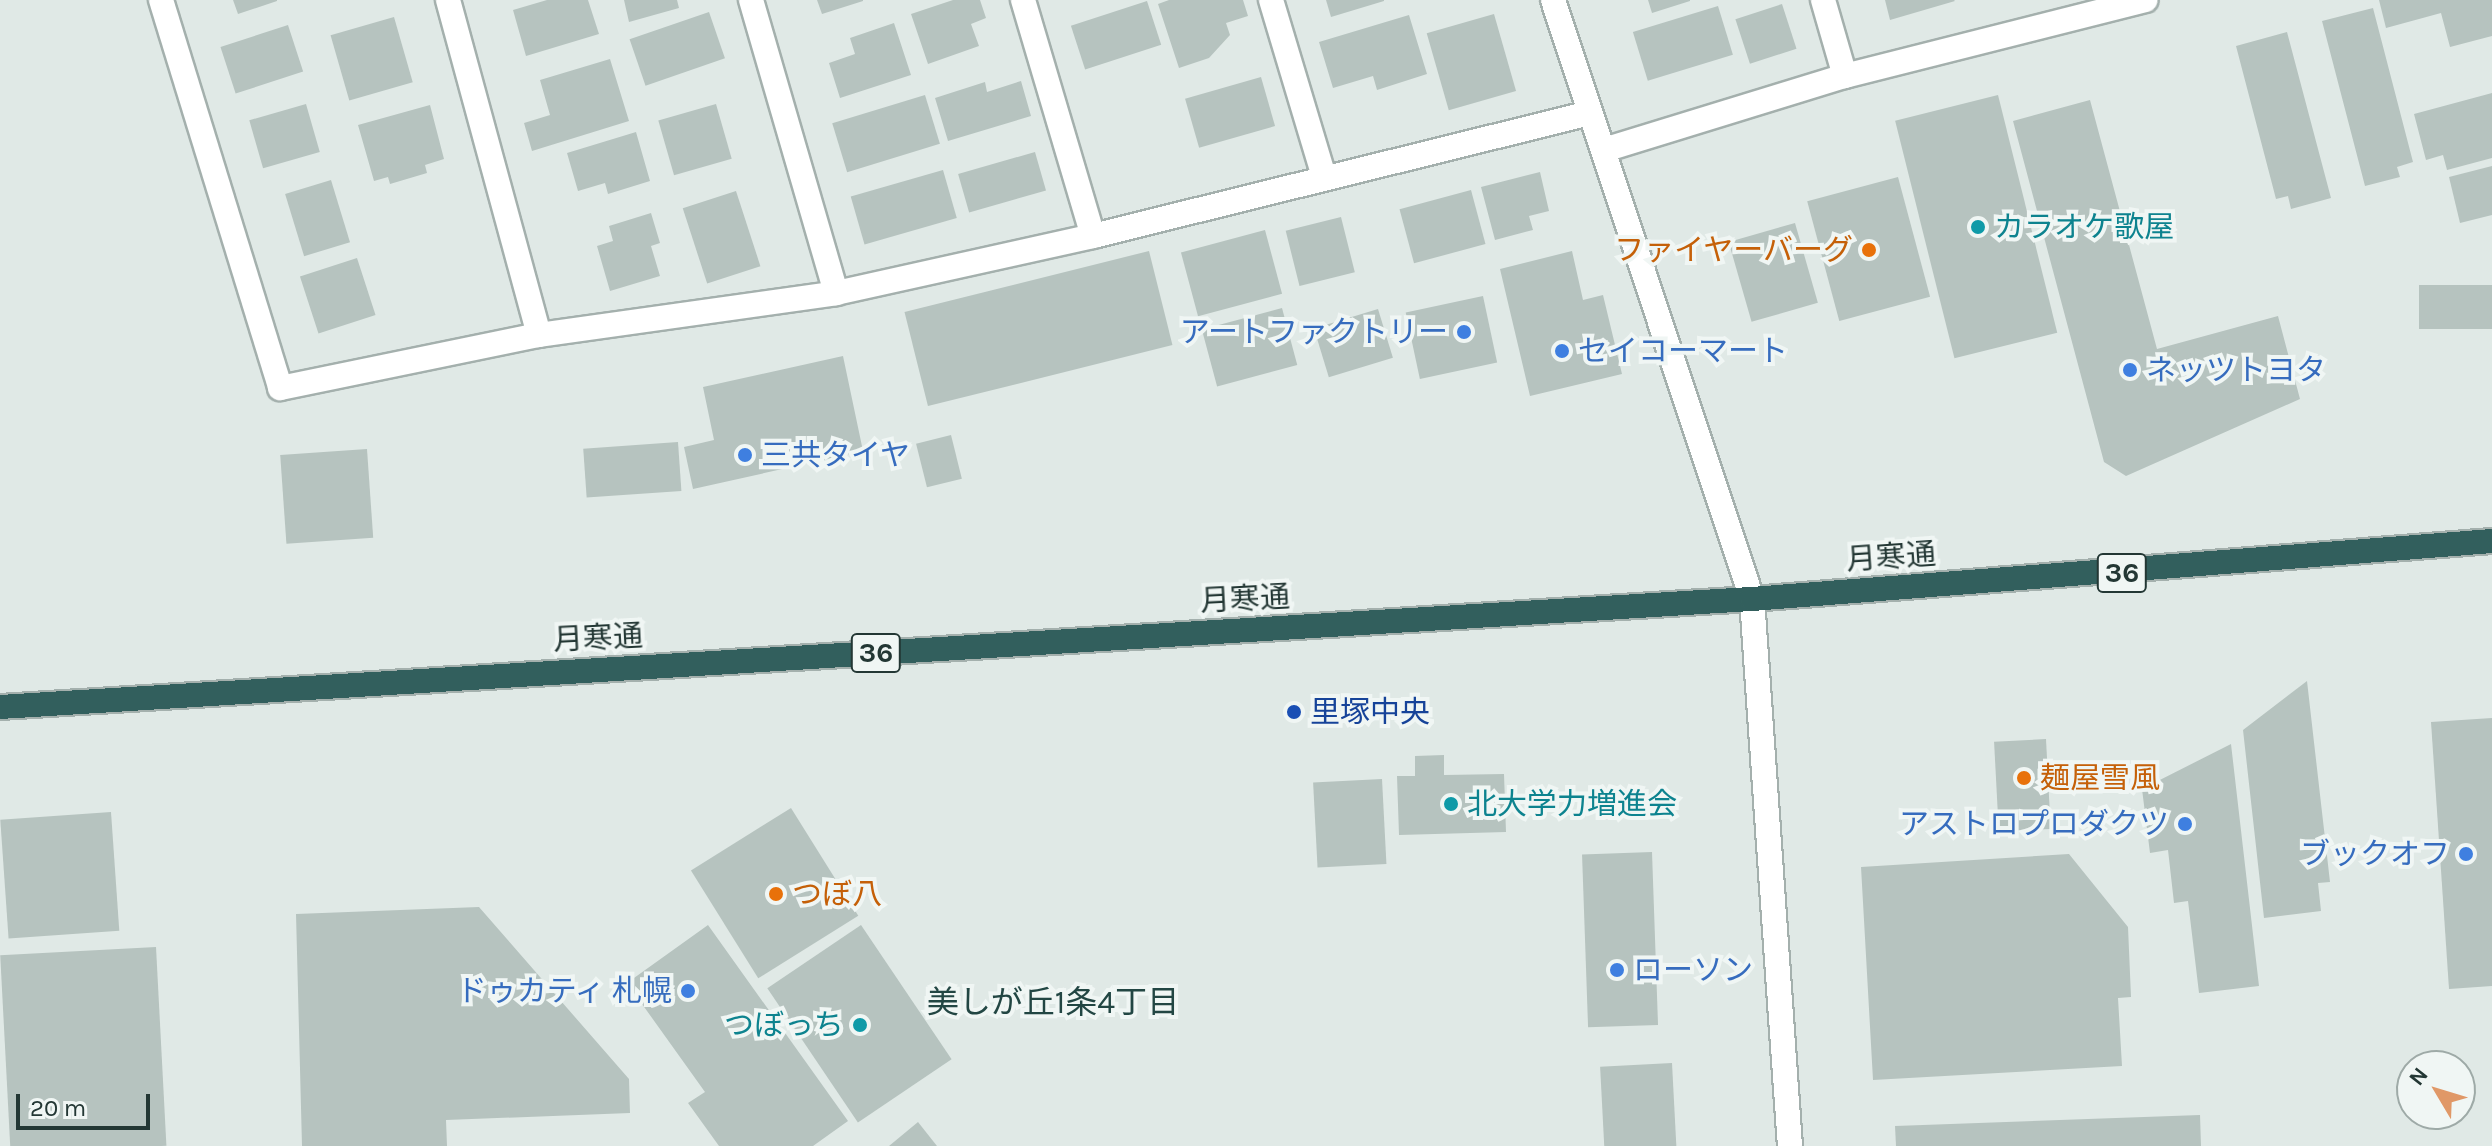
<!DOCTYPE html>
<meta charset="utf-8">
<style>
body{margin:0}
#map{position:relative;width:2492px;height:1146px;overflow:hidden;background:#e0e9e6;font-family:Karla,"Noto Sans JP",sans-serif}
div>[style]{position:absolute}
.building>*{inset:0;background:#b6c3bf;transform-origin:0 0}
.roads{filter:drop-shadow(2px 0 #a4b0ad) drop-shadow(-2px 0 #a4b0ad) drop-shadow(0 2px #a4b0ad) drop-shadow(0 -2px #a4b0ad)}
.street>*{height:24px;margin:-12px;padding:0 12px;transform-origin:12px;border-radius:12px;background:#fff}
.secondary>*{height:24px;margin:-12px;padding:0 12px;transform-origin:12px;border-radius:12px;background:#fff}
.highway>*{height:24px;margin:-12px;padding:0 12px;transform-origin:12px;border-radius:12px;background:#325f5d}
.dots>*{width:22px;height:22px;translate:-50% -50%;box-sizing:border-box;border:4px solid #f0f6f4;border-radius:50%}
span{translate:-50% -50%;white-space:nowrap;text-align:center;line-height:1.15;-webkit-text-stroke:8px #f0f6f4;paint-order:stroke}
.shield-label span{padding:2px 6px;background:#f0f6f4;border:2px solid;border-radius:6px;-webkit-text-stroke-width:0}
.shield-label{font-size:28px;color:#233734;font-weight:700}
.culture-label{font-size:30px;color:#0d838f}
.left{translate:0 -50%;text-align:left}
.right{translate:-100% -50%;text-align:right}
.food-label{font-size:30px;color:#c56008}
.shop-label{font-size:30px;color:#366cbe}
.street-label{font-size:30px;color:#233734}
.transit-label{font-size:30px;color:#164399}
.neighbourhood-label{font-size:32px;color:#224643}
.north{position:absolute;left:2396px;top:1050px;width:80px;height:80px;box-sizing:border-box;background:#f0f6f4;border:2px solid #9eaaa7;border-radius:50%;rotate:308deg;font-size:22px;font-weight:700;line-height:32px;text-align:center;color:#233734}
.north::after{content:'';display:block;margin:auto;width:28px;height:36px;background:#e09867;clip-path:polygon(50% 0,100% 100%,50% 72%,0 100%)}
.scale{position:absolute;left:16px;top:1094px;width:134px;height:36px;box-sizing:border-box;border:4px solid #233734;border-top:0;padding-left:10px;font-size:24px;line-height:28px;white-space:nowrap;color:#233734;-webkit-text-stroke:6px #f0f6f4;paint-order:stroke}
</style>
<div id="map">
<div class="building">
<i style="clip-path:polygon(233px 0,277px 0,277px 1px,238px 14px)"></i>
<i style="clip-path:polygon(547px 0,588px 0,599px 34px,526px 56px,513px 10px)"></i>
<i style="clip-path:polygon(624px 0,677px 0,679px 8px,629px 22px)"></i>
<i style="clip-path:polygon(817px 0,863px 0,863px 1px,822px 14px)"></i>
<i style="clip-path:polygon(953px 0,980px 0,986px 18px,971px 24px,979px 46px,928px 64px,911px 14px)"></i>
<i style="clip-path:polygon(1169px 0,1243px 0,1248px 16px,1226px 23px,1230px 35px,1209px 58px,1179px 68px,1158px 4px)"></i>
<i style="clip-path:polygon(1326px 0,1384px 0,1384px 1px,1331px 17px)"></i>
<i style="clip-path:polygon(1648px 0,1690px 0,1690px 1px,1652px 13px)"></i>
<i style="clip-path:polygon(1885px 0,1954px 0,1955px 1px,1890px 20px)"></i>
<i style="clip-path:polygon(2379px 0,2492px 0,2492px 36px,2450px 47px,2441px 13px,2386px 28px)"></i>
<i style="left:1147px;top:1px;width:46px;height:80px;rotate:72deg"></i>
<i style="left:1782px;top:4px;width:47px;height:49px;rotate:72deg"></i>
<i style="left:1718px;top:6px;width:51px;height:89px;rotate:73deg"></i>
<i style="clip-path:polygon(2373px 8px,2413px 162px,2397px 167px,2400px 177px,2365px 186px,2322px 21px)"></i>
<i style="left:709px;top:12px;width:49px;height:84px;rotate:71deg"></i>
<i style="left:1494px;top:14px;width:80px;height:70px;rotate:74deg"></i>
<i style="clip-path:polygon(1409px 15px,1427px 74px,1377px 90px,1373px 76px,1333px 88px,1319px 42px)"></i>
<i style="left:394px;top:17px;width:68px;height:66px;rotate:74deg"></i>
<i style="clip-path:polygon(894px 23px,911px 75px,840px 98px,829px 63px,855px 54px,850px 38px)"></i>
<i style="left:288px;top:25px;width:49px;height:71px;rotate:72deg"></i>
<i style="clip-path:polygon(2287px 32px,2331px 198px,2291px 209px,2288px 196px,2276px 199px,2236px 46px)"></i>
<i style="clip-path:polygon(610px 59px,629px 121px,532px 151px,524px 123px,550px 115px,540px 80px)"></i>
<i style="left:1261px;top:77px;width:51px;height:79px;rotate:74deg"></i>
<i style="clip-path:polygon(1021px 81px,1031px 116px,948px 141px,935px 98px,985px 82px,987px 92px)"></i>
<i style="clip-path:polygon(2492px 93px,2492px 158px,2447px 170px,2443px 155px,2426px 160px,2414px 114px)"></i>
<i style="left:925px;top:95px;width:51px;height:97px;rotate:73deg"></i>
<i style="left:1998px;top:95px;width:245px;height:106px;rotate:76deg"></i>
<i style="clip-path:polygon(2090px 100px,2157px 349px,2278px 316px,2300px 399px,2126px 476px,2104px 462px,2013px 121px)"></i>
<i style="left:306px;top:104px;width:50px;height:59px;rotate:74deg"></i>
<i style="left:716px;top:104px;width:57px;height:60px;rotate:74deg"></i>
<i style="clip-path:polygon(430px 105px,444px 159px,425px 165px,427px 173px,390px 184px,388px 177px,374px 181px,358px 125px)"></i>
<i style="clip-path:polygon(636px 132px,650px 181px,608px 194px,605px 183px,578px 191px,567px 153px)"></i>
<i style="left:1035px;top:152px;width:40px;height:80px;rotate:74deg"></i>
<i style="clip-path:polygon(2492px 166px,2492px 215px,2460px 223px,2449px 177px)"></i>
<i style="left:943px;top:170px;width:50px;height:96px;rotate:74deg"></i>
<i style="clip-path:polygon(1540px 172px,1549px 211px,1529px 216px,1533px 230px,1495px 240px,1481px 187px)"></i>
<i style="left:1898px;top:177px;width:124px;height:94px;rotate:75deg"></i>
<i style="left:331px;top:180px;width:65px;height:48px;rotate:73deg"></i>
<i style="left:1471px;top:190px;width:56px;height:74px;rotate:75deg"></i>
<i style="left:736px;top:191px;width:79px;height:56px;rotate:72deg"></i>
<i style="clip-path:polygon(651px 213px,660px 243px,651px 246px,660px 276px,610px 291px,597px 246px,613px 241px,609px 226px)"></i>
<i style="left:1341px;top:217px;width:57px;height:57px;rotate:76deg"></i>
<i style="left:1795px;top:223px;width:83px;height:69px;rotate:74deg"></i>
<i style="left:1265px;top:230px;width:66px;height:87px;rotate:75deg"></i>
<i style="left:1149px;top:251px;width:97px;height:252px;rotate:76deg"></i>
<i style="clip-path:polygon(1572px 251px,1583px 300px,1603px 295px,1622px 374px,1530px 396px,1500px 269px)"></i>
<i style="left:357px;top:258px;width:60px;height:60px;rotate:72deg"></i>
<i style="left:2492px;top:285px;width:44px;height:73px;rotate:90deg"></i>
<i style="left:1483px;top:296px;width:68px;height:79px;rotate:78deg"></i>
<i style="left:1282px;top:308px;width:59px;height:83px;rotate:75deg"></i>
<i style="left:1378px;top:309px;width:51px;height:67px;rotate:73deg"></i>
<i style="clip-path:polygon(843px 356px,863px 451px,693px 489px,684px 447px,714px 440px,703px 387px)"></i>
<i style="left:951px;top:435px;width:45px;height:36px;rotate:76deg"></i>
<i style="left:678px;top:442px;width:49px;height:95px;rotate:86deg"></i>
<i style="left:367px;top:449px;width:89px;height:87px;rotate:86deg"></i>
<i style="clip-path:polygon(2307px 681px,2330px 882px,2318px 883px,2321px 911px,2264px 918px,2243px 730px)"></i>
<i style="clip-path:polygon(2492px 718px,2492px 986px,2449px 989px,2431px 722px)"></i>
<i style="left:2046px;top:739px;width:90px;height:52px;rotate:87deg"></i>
<i style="clip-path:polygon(2231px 744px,2259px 986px,2199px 993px,2188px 901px,2174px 903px,2168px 850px,2150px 853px,2142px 789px)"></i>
<i style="clip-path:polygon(1444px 755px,1444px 775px,1504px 774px,1506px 832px,1399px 835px,1397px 776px,1415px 776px,1415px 756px)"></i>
<i style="left:1382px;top:779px;width:85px;height:69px;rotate:87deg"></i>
<i style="left:791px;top:808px;width:127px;height:118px;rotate:58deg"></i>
<i style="left:111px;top:812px;width:119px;height:111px;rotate:86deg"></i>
<i style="left:1652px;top:852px;width:173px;height:70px;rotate:88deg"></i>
<i style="clip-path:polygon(2069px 854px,2128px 927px,2131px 997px,2118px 998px,2122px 1066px,1873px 1080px,1861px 867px)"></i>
<i style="clip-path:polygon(479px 907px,629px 1079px,630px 1113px,446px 1120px,447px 1146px,302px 1146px,296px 914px)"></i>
<i style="clip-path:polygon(708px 925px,848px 1121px,813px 1146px,719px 1146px,688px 1103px,705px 1092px,627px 983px)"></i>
<i style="left:861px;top:925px;width:162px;height:113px;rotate:56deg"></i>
<i style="left:156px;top:947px;width:199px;height:156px;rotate:87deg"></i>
<i style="left:1672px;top:1063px;width:83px;height:72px;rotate:87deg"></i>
<i style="clip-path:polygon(2200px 1115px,2201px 1146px,1896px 1146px,1895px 1126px)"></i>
<i style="clip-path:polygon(918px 1122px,937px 1146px,889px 1146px)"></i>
</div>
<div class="roads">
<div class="street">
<i style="left:161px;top:0;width:406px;rotate:72.9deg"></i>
<i style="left:280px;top:388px;width:264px;rotate:-11.6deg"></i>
<i style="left:539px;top:335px;width:300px;rotate:-8deg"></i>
<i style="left:836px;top:293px;width:263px;rotate:-12.5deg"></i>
<i style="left:1093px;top:236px;width:512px;rotate:-13.9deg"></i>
<i style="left:448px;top:0;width:347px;rotate:74.8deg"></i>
<i style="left:751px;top:0;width:305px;rotate:73.8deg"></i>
<i style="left:1023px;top:0;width:246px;rotate:73.5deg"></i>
<i style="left:1271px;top:0;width:185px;rotate:73.3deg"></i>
<i style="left:1823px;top:0;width:79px;rotate:73.9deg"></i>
<i style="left:1604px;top:150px;width:252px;rotate:-17.1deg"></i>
<i style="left:1845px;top:76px;width:310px;rotate:-14.2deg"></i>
</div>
<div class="secondary">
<i style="left:1553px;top:0;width:631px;rotate:71.62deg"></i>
<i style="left:1752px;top:599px;width:548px;rotate:86.03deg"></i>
</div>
<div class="highway">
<i style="left:0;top:707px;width:1755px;rotate:-3.53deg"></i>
<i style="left:1752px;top:599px;width:742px;rotate:-4.48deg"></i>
</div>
</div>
<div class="dots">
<i style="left:1978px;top:227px;background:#0f9aa8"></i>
<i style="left:1869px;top:250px;background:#e8710a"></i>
<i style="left:1464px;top:332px;background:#3f7fe0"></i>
<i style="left:1562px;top:351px;background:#3f7fe0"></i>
<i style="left:2130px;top:370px;background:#3f7fe0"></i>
<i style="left:745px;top:455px;background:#3f7fe0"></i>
<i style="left:1294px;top:712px;background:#1a4fb4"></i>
<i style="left:2024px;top:778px;background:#e8710a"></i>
<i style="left:1451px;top:804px;background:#0f9aa8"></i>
<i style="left:2185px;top:824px;background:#3f7fe0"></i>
<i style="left:2466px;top:854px;background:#3f7fe0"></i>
<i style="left:776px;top:894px;background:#e8710a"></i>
<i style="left:1617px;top:970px;background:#3f7fe0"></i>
<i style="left:688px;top:991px;background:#3f7fe0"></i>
<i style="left:860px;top:1025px;background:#0f9aa8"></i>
</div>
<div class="shield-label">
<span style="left:2122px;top:573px">36</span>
<span style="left:876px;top:653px">36</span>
</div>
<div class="culture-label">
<span class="left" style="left:1994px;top:227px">カラオケ歌屋</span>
<span class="left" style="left:1467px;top:804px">北大学力増進会</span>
<span class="right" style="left:844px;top:1025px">つぼっち</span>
</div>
<div class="food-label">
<span class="right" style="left:1853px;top:250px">ファイヤーバーグ</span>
<span class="left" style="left:2040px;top:778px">麺屋雪風</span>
<span class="left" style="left:792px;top:894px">つぼ八</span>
</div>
<div class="shop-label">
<span class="right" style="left:1448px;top:332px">アートファクトリー</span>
<span class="left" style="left:1578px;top:351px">セイコーマート</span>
<span class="left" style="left:2146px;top:370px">ネッツトヨタ</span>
<span class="left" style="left:761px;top:455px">三共タイヤ</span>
<span class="right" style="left:2169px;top:824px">アストロプロダクツ</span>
<span class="right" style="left:2450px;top:854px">ブックオフ</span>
<span class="left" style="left:1633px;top:970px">ローソン</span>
<span class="right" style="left:672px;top:991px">ドゥカティ 札幌</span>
</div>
<div class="street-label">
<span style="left:1891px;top:557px;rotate:-4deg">月寒通</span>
<span style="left:1245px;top:599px;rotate:-3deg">月寒通</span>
<span style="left:598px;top:638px;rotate:-3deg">月寒通</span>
</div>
<div class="transit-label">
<span class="left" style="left:1310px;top:712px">里塚中央</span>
</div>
<div class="neighbourhood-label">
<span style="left:1053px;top:1003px">美しが丘1条4丁目</span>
</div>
<div class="north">N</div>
<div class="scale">20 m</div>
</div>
